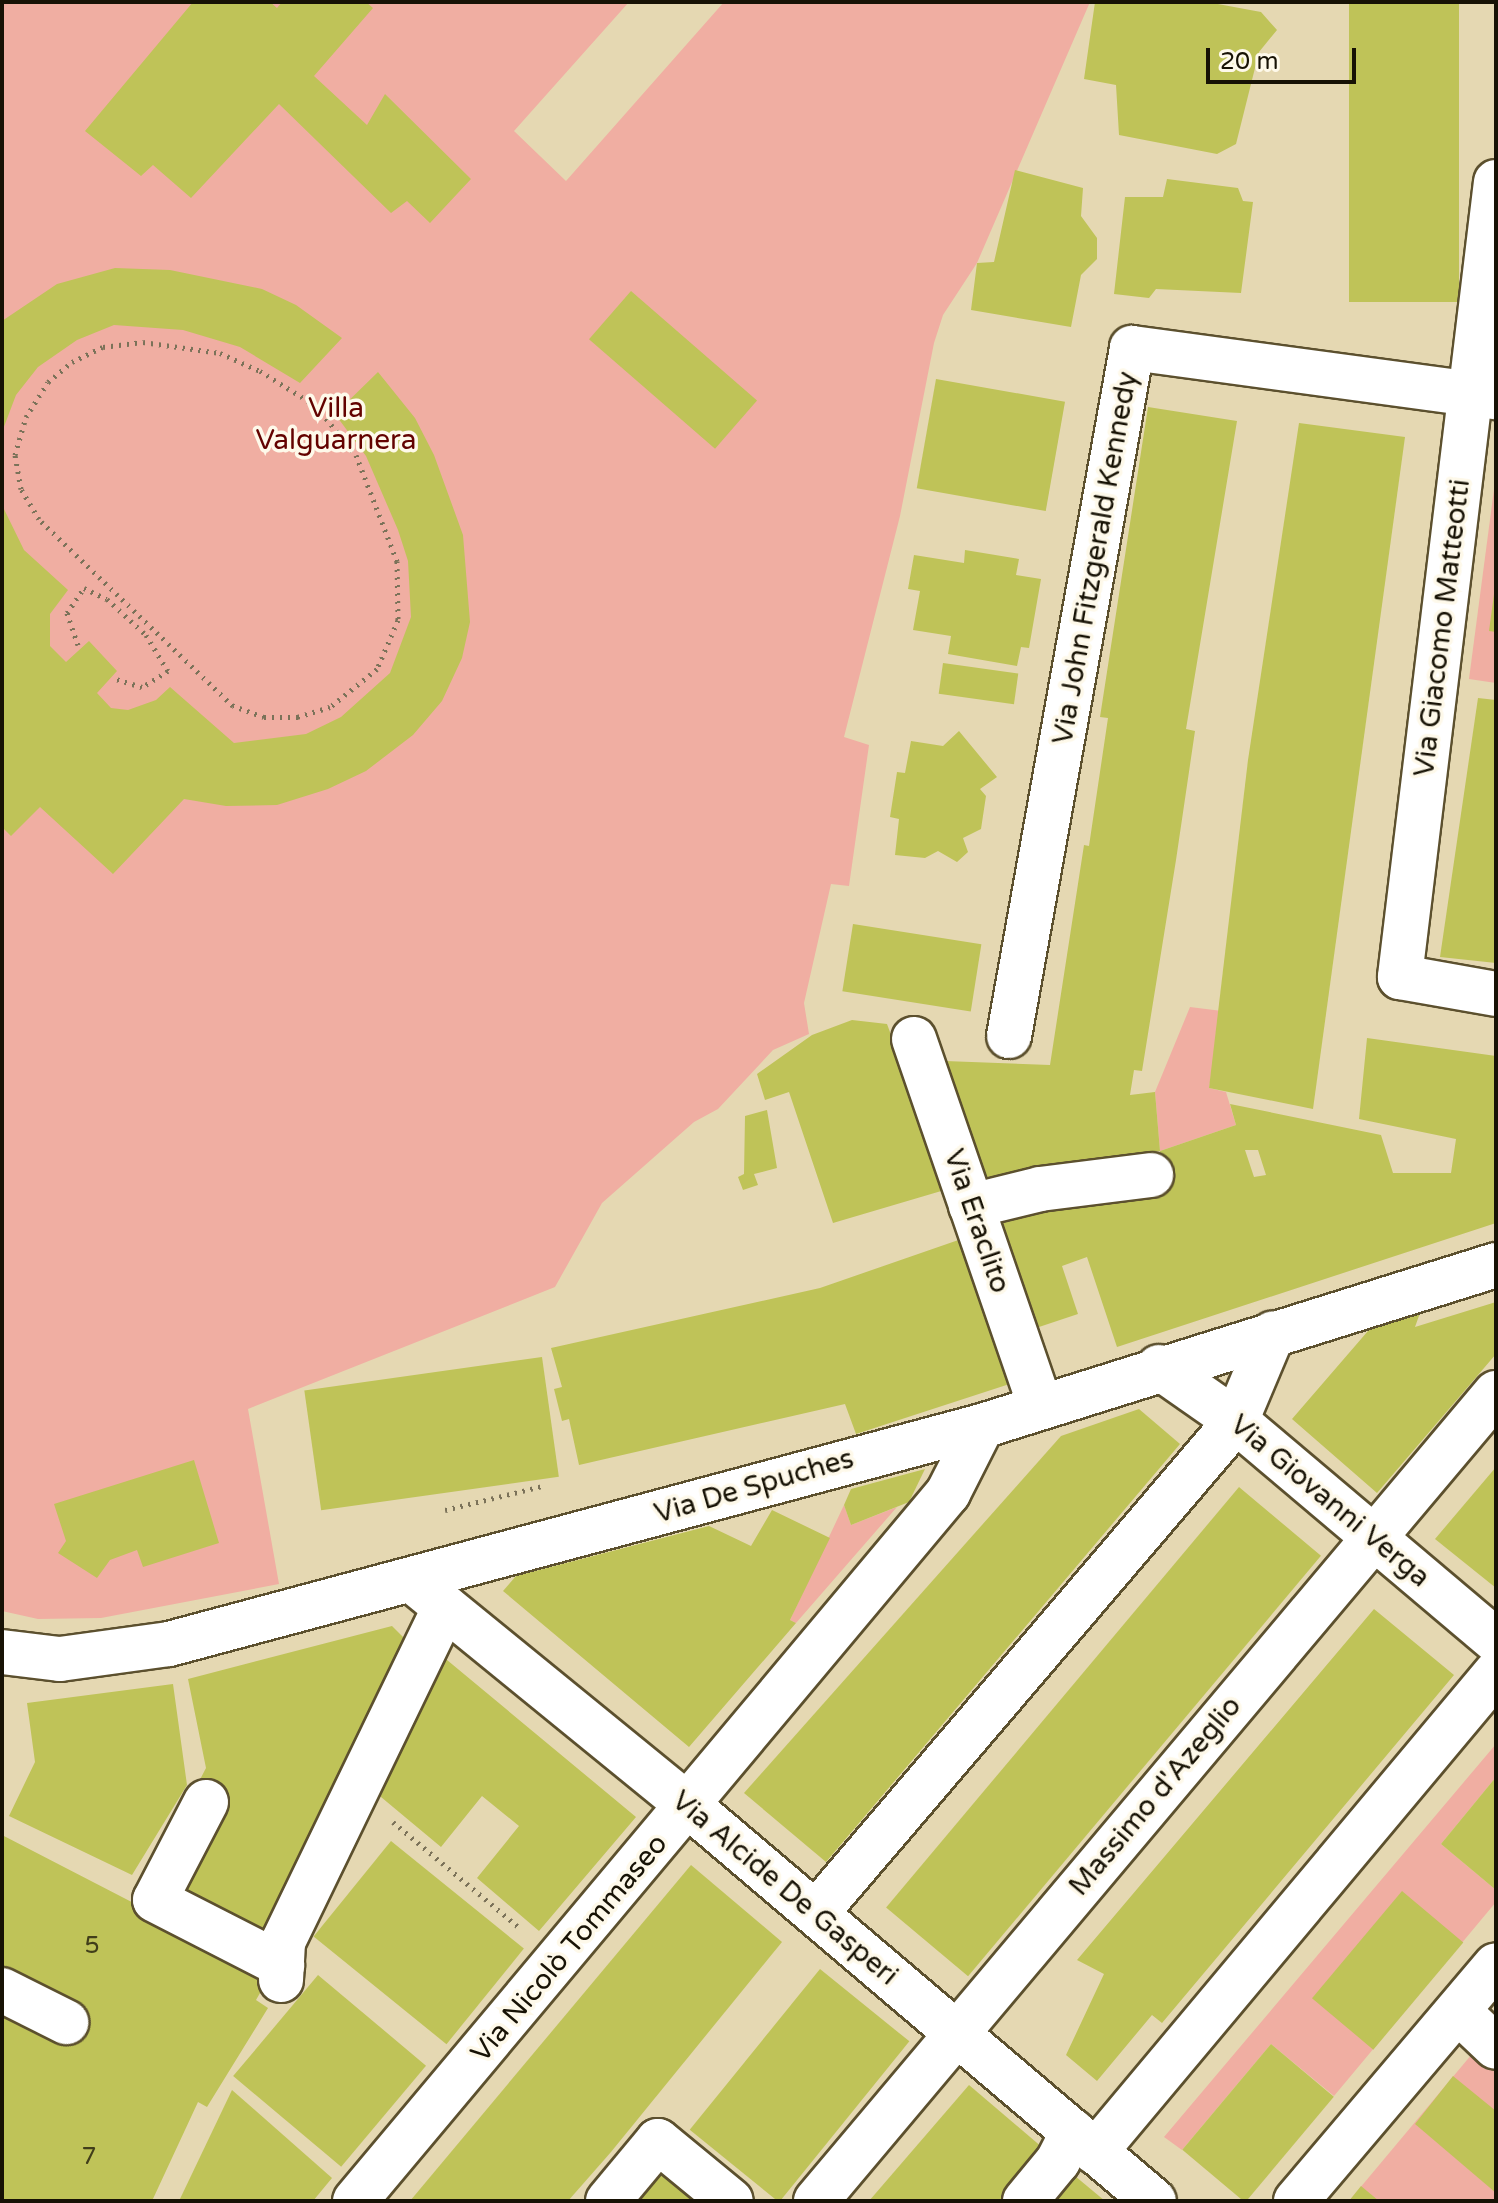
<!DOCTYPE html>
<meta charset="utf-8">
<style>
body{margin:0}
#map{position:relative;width:1498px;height:2203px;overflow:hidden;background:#e5d8b2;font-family:"Varela Round",sans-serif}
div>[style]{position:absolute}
.green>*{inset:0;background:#f0aea2}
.building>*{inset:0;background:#bfc358;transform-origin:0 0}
.path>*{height:5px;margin-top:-2.5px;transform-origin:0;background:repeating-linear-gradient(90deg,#7b7259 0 2px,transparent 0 8px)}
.roads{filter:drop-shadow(2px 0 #5c502e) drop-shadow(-2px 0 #5c502e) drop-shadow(0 2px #5c502e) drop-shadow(0 -2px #5c502e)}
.minor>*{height:44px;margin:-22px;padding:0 22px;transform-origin:22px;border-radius:22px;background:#fff}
span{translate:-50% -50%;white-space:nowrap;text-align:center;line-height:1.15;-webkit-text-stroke:7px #fef9ea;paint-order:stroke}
.number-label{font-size:24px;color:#413e1a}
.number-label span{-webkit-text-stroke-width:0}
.park-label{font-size:28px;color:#630200}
.street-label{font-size:28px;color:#171205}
.frame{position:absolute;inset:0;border:4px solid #171205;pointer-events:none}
.scale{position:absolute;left:1206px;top:48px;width:150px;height:36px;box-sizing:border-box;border:4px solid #171205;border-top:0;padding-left:10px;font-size:24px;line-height:28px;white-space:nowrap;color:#171205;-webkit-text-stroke:6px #fef9ea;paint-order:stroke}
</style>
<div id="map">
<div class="green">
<i style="clip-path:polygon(2px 2px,629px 2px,514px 131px,566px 181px,724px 2px,1090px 2px,977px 263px,943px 315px,934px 343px,900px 516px,844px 737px,869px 745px,849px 886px,831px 884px,804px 1003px,809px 1034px,773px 1050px,718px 1109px,694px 1122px,602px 1203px,555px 1287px,248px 1409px,279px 1584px,101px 1618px,38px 1619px,2px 1611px)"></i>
<i style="clip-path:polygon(1496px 474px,1496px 683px,1469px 679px)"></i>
<i style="clip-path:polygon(1190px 1007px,1222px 1011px,1209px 1088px,1226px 1092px,1236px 1125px,1160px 1151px,1155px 1092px)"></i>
<i style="clip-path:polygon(844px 1505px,851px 1525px,897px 1507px,796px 1623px,790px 1620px)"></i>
<i style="clip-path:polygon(1496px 1744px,1496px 1777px,1441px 1844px,1496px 1890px,1496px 1902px,1334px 2096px,1271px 2044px,1182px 2150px,1164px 2137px)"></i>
<i style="clip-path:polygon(1472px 2054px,1496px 2073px,1496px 2201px,1349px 2201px)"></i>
</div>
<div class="building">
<i style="clip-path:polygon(193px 2px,270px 2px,277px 8px,282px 2px,366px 2px,373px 8px,314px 76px,367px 125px,385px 94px,471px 179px,430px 223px,407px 201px,391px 213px,279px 104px,191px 198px,153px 165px,141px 176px,85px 131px)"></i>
<i style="clip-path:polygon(1095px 2px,1207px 2px,1261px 12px,1277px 30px,1259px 52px,1236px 144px,1217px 154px,1119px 135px,1116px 85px,1084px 79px)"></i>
<i style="left:1349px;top:2px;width:110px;height:300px"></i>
<i style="clip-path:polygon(1015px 170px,1083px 188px,1081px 216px,1097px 238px,1097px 259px,1081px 275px,1071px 327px,971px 310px,977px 263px,994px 262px)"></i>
<i style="clip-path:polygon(1167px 179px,1238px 188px,1243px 201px,1253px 202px,1241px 293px,1156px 289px,1149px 298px,1114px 294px,1125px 197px,1163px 197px)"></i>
<i style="clip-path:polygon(115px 268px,170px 270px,262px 289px,296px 305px,342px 338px,300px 383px,240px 347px,183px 330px,114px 325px,77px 340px,38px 367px,16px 395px,2px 432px,2px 321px,57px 284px)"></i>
<i style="left:631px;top:291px;width:167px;height:64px;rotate:41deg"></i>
<i style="clip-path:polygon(378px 372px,415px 418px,434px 455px,463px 535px,470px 622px,462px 658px,442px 701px,413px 735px,366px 771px,328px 789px,277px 805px,226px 806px,184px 799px,113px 874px,40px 807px,11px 836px,2px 827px,2px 505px,24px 550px,68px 590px,50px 614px,50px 646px,66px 662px,89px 641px,117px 671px,97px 693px,111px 708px,128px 710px,156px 700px,170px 687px,234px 743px,306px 734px,341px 717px,390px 673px,411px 617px,408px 561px,398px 530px,366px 456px,335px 414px)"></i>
<i style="left:936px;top:379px;width:131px;height:111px;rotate:10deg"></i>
<i style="clip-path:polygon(1148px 407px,1237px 421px,1186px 729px,1195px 731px,1176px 860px,1142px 1071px,1134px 1070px,1130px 1095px,1155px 1092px,1160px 1151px,981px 1178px,919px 1030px,936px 1032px,945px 1061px,1050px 1065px,1084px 845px,1089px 846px,1108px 718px,1100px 717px)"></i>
<i style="clip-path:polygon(1299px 423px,1405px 437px,1313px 1109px,1209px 1088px,1248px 760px)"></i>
<i style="clip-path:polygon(965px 550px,1019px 559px,1016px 575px,1041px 579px,1029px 648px,1021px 647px,1017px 666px,948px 654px,951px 636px,913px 630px,920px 591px,908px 589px,914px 555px,964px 563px)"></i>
<i style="clip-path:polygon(1494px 594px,1496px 594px,1496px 632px,1489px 631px)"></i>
<i style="left:943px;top:663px;width:76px;height:31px;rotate:8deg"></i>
<i style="clip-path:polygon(1478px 698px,1496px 700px,1496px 963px,1440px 957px)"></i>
<i style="clip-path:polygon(959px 731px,997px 777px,980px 789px,986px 796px,981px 829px,963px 838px,968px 852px,957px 862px,938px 851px,925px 858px,895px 855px,899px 819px,890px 817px,897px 772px,905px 773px,911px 741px,943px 746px)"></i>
<i style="left:853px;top:924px;width:130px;height:68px;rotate:9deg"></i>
<i style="clip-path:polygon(852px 1020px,887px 1024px,948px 1189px,833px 1223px,789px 1092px,765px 1100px,757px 1074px,812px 1035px)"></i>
<i style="clip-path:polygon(evenodd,1367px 1038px,1496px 1056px,1496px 1223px,1117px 1347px,1087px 1257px,1062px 1266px,1078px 1314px,1036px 1328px,1002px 1222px,1044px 1210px,1167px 1192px,1160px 1151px,1236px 1125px,1230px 1104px,1381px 1135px,1393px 1173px,1451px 1173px,1456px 1139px,1359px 1119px,1367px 1038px,1245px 1150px,1258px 1150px,1266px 1175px,1254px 1177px,1245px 1150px)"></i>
<i style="clip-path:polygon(767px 1110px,777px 1168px,754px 1174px,758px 1185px,743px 1190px,738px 1177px,744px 1174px,745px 1116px)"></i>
<i style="clip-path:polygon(970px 1236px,1022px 1380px,856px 1434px,845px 1404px,579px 1465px,569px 1419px,562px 1421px,554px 1389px,562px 1387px,551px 1348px,820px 1288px)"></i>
<i style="clip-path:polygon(1496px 1302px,1496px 1354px,1377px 1493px,1292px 1419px,1374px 1324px,1420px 1313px,1415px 1327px)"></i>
<i style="left:542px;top:1357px;width:121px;height:240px;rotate:82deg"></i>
<i style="clip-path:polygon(1139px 1409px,1180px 1444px,826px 1862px,744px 1793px,1061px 1436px)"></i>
<i style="clip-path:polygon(194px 1460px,219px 1543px,143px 1567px,137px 1550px,110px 1560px,97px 1578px,58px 1553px,66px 1541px,54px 1504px)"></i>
<i style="clip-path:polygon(1496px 1467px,1496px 1588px,1435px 1539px)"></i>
<i style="clip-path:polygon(925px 1469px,909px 1502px,851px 1525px,844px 1505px,851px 1489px)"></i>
<i style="left:1239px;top:1487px;width:107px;height:549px;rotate:40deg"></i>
<i style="clip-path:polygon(772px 1510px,830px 1538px,790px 1620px,796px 1623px,689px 1747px,503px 1591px,516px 1576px,709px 1526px,751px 1546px)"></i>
<i style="clip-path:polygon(1374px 1609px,1454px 1675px,1162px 2023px,1152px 2015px,1097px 2081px,1066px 2055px,1104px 1974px,1077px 1960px)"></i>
<i style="clip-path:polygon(392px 1626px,410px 1644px,257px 1940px,180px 1901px,227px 1813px,192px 1795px,206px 1768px,188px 1679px)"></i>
<i style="clip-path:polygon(441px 1655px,636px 1817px,539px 1931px,477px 1878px,519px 1826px,482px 1796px,441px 1847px,375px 1792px)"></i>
<i style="clip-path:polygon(173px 1684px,187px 1785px,132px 1875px,9px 1816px,35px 1762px,27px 1703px)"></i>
<i style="clip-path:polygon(1496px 1777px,1496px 1890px,1441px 1844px)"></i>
<i style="clip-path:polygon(2px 1835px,271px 1974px,256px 2000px,268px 2008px,207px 2107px,198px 2102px,152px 2201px,2px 2201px)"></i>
<i style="left:391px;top:1841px;width:171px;height:123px;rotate:39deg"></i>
<i style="clip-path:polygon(691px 1865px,782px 1942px,611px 2152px,568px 2201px,410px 2201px)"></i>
<i style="left:1402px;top:1891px;width:80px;height:140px;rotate:40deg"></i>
<i style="left:820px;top:1969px;width:115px;height:207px;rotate:39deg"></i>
<i style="left:318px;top:1975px;width:141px;height:132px;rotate:40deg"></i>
<i style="left:1271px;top:2044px;width:82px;height:138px;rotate:40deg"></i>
<i style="clip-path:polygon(1453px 2076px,1496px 2111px,1496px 2193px,1415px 2124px)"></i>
<i style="clip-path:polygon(969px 2085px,1050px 2154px,1010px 2201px,869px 2201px)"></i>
<i style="clip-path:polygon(232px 2090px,332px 2178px,313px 2201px,179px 2201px)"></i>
<i style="clip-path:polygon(654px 2163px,699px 2201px,622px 2201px)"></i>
<i style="clip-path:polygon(1069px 2171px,1105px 2201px,1044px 2201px)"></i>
<i style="clip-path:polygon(1361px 2186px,1379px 2201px,1349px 2201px)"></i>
</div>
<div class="path">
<i style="left:143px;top:342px;width:78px;rotate:8.1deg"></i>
<i style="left:220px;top:353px;width:44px;rotate:24.2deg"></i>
<i style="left:260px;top:371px;width:66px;rotate:32deg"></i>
<i style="left:316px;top:406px;width:63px;rotate:50.8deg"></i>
<i style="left:356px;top:455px;width:114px;rotate:68.9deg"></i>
<i style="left:397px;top:561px;width:59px;rotate:89deg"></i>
<i style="left:398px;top:620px;width:53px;rotate:113.2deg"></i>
<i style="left:377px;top:669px;width:60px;rotate:141deg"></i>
<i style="left:330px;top:707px;width:34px;rotate:163deg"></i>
<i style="left:298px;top:717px;width:34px;rotate:180deg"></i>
<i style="left:264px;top:717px;width:33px;rotate:-160deg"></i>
<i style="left:233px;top:706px;width:269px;rotate:-136.1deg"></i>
<i style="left:39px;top:519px;width:35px;rotate:-121deg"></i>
<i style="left:21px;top:489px;width:35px;rotate:-100deg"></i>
<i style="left:15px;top:455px;width:40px;rotate:-74deg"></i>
<i style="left:26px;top:417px;width:41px;rotate:-57.8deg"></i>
<i style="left:48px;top:382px;width:31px;rotate:-40deg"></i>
<i style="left:72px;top:362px;width:34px;rotate:-26deg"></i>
<i style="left:103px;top:347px;width:40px;rotate:-7.1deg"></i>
<i style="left:78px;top:645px;width:34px;rotate:-109deg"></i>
<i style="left:67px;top:613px;width:30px;rotate:-56deg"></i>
<i style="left:84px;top:588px;width:25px;rotate:26deg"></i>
<i style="left:107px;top:599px;width:53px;rotate:42.7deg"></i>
<i style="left:146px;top:635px;width:42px;rotate:58.6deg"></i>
<i style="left:168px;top:671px;width:31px;rotate:148deg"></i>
<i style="left:142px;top:687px;width:31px;rotate:-163deg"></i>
<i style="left:445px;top:1510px;width:101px;rotate:-13.8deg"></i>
<i style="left:393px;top:1822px;width:167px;rotate:39.9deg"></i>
</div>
<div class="roads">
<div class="minor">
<i style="left:1496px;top:182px;width:801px;rotate:96.89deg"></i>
<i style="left:1400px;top:977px;width:97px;rotate:10deg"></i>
<i style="left:1009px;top:1036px;width:699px;rotate:-79.86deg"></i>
<i style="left:1132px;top:348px;width:367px;rotate:7.7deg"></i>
<i style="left:914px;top:1039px;width:386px;rotate:71deg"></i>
<i style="left:971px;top:1206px;width:71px;rotate:-13.8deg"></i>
<i style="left:1040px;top:1189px;width:112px;rotate:-7.2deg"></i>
<i style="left:1159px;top:1367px;width:94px;rotate:35deg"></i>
<i style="left:1236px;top:1421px;width:341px;rotate:40.2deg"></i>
<i style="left:413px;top:1581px;width:356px;rotate:39.2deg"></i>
<i style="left:689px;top:1806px;width:610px;rotate:40.35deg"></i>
<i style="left:2px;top:1652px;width:58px;rotate:6.9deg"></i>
<i style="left:60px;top:1659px;width:110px;rotate:-7.8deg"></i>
<i style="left:169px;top:1644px;width:842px;rotate:-15.01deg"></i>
<i style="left:982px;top:1426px;width:539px;rotate:-17.39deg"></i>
<i style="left:206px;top:1802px;width:110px;rotate:117.5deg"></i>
<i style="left:155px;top:1900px;width:143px;rotate:27.1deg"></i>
<i style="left:816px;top:1913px;width:647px;rotate:-49.51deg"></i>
<i style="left:1236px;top:1421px;width:95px;rotate:-67.2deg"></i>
<i style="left:281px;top:1980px;width:38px;rotate:-87deg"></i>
<i style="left:283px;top:1942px;width:372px;rotate:-64.2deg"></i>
<i style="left:2px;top:1990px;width:72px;rotate:26.6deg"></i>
<i style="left:1458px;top:2011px;width:52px;rotate:43.5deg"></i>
<i style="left:1095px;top:2152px;width:625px;rotate:-50.07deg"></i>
<i style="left:355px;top:2201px;width:924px;rotate:-50.05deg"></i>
<i style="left:948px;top:1493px;width:75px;rotate:-63.1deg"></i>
<i style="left:608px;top:2201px;width:78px;rotate:-50.2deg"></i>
<i style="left:658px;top:2141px;width:94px;rotate:39.4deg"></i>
<i style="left:816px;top:2201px;width:1056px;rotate:-49.92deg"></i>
<i style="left:1025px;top:2201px;width:52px;rotate:-50.5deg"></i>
<i style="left:1058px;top:2161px;width:33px;rotate:-63deg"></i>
<i style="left:1296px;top:2201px;width:309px;rotate:-49.7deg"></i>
</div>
</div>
<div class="number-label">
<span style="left:92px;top:1946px">5</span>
<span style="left:89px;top:2157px">7</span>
</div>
<div class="park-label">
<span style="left:336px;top:424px">Villa<br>Valguarnera</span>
</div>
<div class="street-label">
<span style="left:1095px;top:558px;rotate:-80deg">Via John Fitzgerald Kennedy</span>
<span style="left:1442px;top:628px;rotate:-83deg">Via Giacomo Matteotti</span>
<span style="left:977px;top:1221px;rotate:71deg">Via Eraclito</span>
<span style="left:754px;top:1486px;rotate:-16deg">Via De Spuches</span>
<span style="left:1330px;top:1501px;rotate:40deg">Via Giovanni Verga</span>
<span style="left:1155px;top:1796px;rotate:-50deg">Massimo d'Azeglio</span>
<span style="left:785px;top:1888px;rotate:40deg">Via Alcide De Gasperi</span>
<span style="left:569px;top:1948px;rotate:-50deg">Via Nicolò Tommaseo</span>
</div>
<div class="frame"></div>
<div class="scale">20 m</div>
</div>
